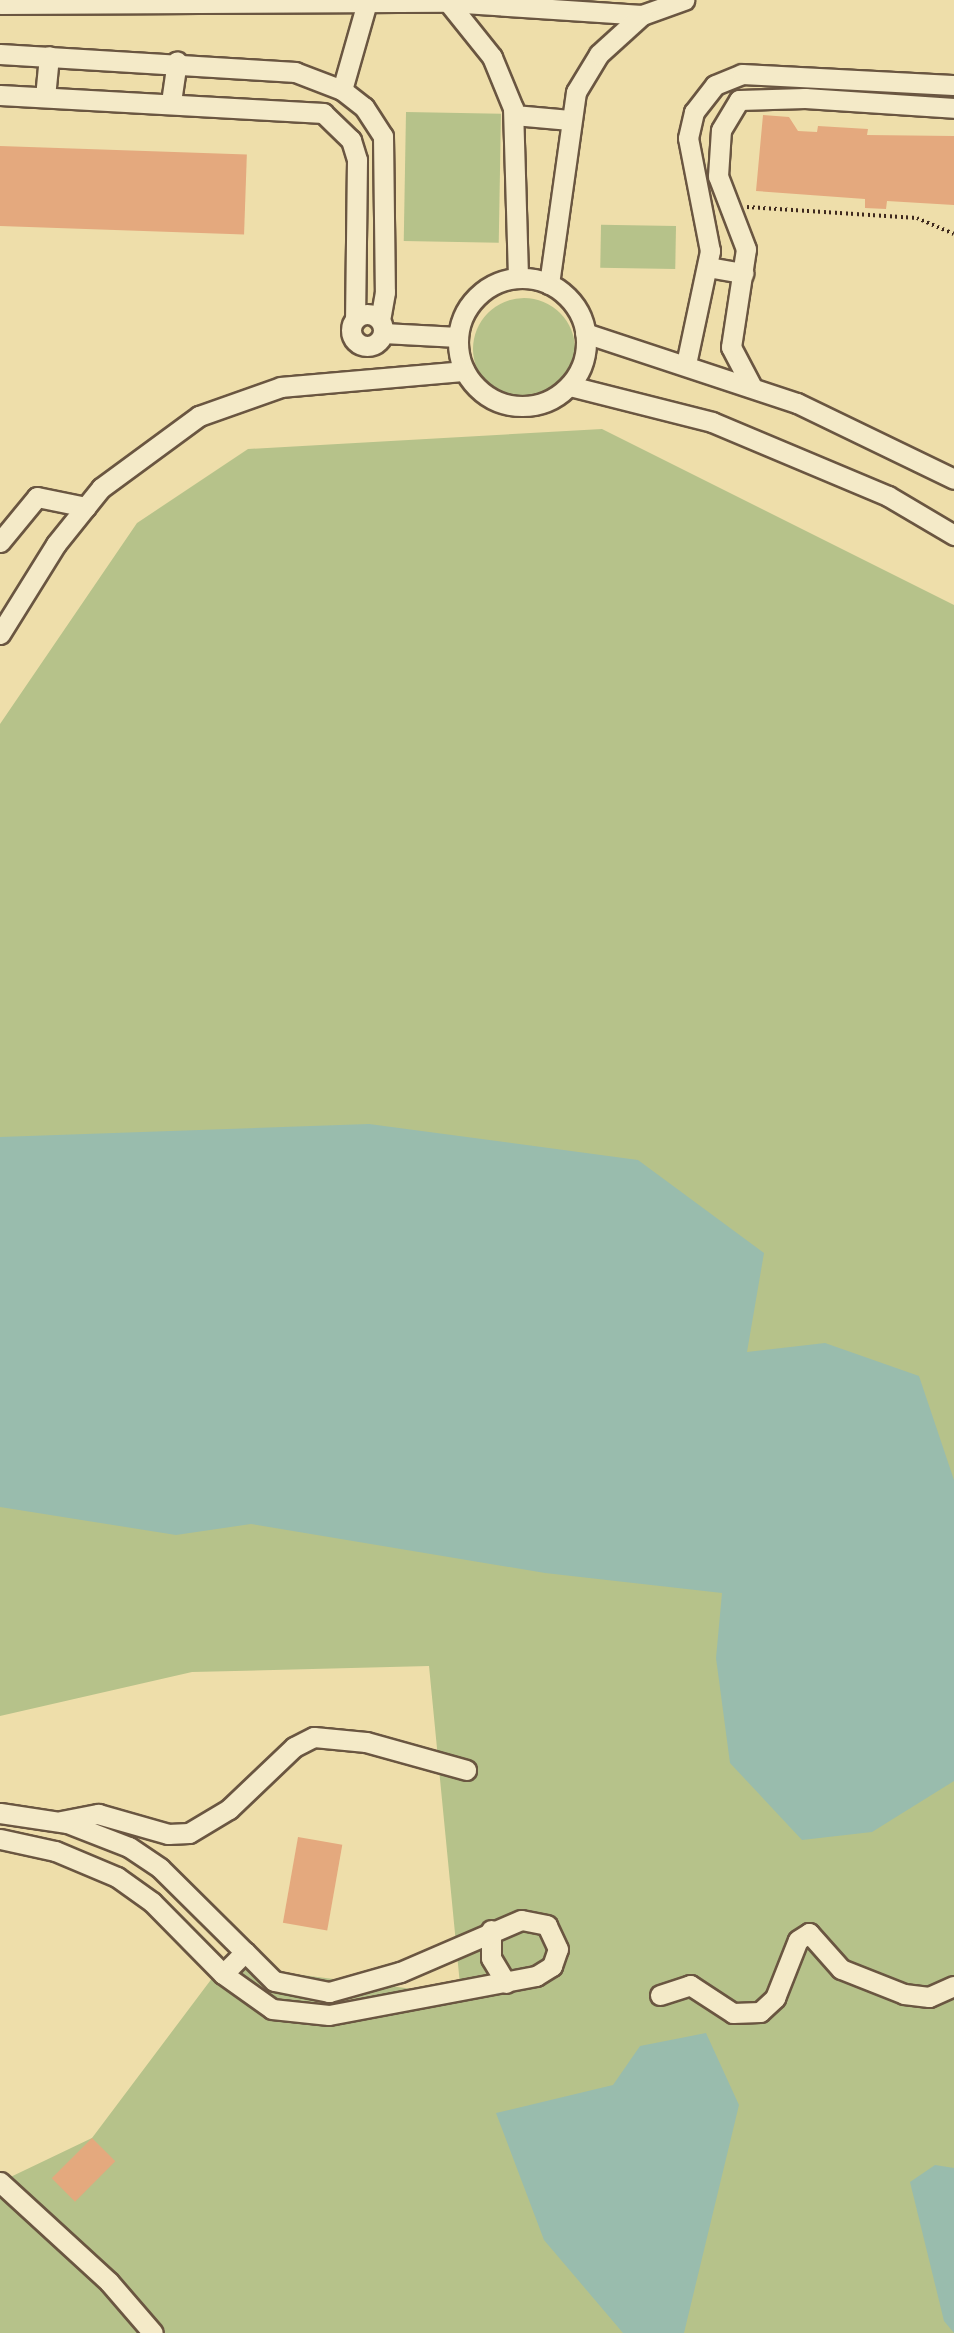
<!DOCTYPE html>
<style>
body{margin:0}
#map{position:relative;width:954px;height:2333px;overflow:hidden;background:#eedeaa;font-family:"Libre Caslon Text",serif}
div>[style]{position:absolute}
.green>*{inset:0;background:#b6c28a;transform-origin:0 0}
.round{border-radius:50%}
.water>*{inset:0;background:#99bcad}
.building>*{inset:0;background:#e4a97e;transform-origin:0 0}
.path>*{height:3.5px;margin-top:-1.75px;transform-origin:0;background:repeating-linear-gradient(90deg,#3e291e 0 2px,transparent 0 5.5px)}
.roads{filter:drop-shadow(2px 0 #6a5641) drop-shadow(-2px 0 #6a5641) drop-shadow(0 2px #6a5641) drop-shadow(0 -2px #6a5641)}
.minor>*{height:19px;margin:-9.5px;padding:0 9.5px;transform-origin:9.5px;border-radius:9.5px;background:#f4eac8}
.minor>.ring{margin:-9.5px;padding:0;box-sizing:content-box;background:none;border:19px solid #f4eac8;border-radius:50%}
span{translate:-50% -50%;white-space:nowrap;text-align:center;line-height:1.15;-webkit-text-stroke:6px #f4eac8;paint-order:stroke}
</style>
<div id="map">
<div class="green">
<i style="left:406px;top:112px;width:95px;height:129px;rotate:1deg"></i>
<i style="left:676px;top:226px;width:43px;height:75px;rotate:91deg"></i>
<i class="round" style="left:473px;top:298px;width:102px;height:102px"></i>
<i style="clip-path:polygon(602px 429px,954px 605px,954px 2333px,0 2333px,0 2182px,92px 2138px,222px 1965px,461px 1995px,429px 1666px,192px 1672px,0 1716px,0 724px,137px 523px,248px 449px)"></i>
</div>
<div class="water">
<i style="clip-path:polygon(369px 1124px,638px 1160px,764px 1253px,747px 1352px,825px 1343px,919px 1376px,954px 1480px,954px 1781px,872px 1832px,802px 1840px,730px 1763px,716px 1658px,722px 1593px,545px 1573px,251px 1524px,176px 1535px,0 1507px,0 1137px)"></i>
<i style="clip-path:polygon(706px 2033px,739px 2105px,684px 2333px,623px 2333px,544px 2240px,496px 2113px,613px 2085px,640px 2046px)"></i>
<i style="clip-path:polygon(935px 2165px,954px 2168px,954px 2333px,944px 2321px,910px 2182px)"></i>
</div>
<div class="building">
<i style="clip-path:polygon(763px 115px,789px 117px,798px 131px,817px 132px,818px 126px,868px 129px,867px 135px,954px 136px,954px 205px,887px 201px,886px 209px,865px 208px,865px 199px,756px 191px)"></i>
<i style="left:0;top:146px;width:247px;height:80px;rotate:2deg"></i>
<i style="left:298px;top:1837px;width:45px;height:87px;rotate:10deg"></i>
<i style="left:92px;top:2138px;width:33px;height:57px;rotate:45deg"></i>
</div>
<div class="path">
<i style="left:747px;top:207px;width:170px;rotate:3.7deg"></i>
<i style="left:917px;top:218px;width:40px;rotate:23.4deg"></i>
</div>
<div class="roads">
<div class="minor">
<i style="left:448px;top:2px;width:70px;rotate:51.3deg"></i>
<i style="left:492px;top:57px;width:55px;rotate:67.6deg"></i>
<i style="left:513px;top:108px;width:170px;rotate:88.3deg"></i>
<i style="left:0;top:4px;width:448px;rotate:-0.3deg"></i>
<i style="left:448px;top:2px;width:194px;rotate:3.8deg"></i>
<i style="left:642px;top:15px;width:45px;rotate:-19.7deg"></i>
<i style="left:0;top:54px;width:296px;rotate:3.5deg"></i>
<i style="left:295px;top:72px;width:50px;rotate:21deg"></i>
<i style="left:342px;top:90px;width:28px;rotate:38deg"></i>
<i style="left:364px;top:107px;width:35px;rotate:57deg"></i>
<i style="left:383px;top:136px;width:156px;rotate:89.3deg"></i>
<i style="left:385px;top:292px;width:28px;rotate:100deg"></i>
<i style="left:342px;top:90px;width:91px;rotate:-74.1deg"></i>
<i style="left:0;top:95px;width:324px;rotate:3.2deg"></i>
<i style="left:323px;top:113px;width:39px;rotate:44deg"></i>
<i style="left:351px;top:140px;width:21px;rotate:73deg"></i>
<i style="left:357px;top:160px;width:159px;rotate:90.7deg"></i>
<i style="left:45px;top:97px;width:41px;rotate:-84.4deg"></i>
<i style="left:171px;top:102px;width:41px;rotate:-81.7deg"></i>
<i style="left:514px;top:115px;width:56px;rotate:5.1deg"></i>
<i style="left:708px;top:267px;width:36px;rotate:10deg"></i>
<i class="ring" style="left:458px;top:278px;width:109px;height:109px"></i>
<i style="left:549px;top:284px;width:194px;rotate:-82deg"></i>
<i style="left:576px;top:92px;width:44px;rotate:-58.8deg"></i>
<i style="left:599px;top:54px;width:58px;rotate:-42.2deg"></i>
<i class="ring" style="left:351px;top:314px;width:13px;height:13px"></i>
<i style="left:383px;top:333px;width:75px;rotate:3.1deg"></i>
<i style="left:585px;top:333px;width:223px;rotate:18.3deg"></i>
<i style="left:797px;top:403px;width:174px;rotate:25.8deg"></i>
<i style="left:686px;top:364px;width:116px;rotate:-78deg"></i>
<i style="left:710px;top:251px;width:115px;rotate:-101deg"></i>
<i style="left:688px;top:138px;width:27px;rotate:-77deg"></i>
<i style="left:694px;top:112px;width:34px;rotate:-52deg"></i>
<i style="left:715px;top:85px;width:29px;rotate:-22deg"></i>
<i style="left:742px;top:74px;width:212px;rotate:3deg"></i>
<i style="left:570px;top:386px;width:146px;rotate:14.2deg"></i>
<i style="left:712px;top:422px;width:191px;rotate:22.8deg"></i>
<i style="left:888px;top:496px;width:77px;rotate:30.6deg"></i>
<i style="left:752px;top:387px;width:45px;rotate:-117.7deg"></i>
<i style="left:731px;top:347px;width:99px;rotate:-81.3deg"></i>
<i style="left:746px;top:249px;width:78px;rotate:-111deg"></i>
<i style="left:718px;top:176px;width:46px;rotate:-86.3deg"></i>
<i style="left:721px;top:130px;width:35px;rotate:-59deg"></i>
<i style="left:739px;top:100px;width:66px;rotate:-1.7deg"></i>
<i style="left:805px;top:98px;width:149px;rotate:3.8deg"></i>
<i style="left:0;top:542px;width:58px;rotate:-50.6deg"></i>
<i style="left:37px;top:497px;width:50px;rotate:11.5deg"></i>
<i style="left:0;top:634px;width:106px;rotate:-58.1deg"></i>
<i style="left:56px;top:544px;width:72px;rotate:-51.2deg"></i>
<i style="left:101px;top:488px;width:122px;rotate:-36.3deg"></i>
<i style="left:199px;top:416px;width:87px;rotate:-19.5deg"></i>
<i style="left:281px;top:387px;width:184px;rotate:-5deg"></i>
<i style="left:0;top:1813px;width:68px;rotate:8.5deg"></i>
<i style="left:67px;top:1823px;width:66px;rotate:21.2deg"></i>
<i style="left:129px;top:1847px;width:37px;rotate:34deg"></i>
<i style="left:160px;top:1868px;width:120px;rotate:44.7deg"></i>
<i style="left:245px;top:1952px;width:31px;rotate:135deg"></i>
<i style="left:223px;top:1974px;width:101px;rotate:-134.6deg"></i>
<i style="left:152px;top:1902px;width:43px;rotate:-144.5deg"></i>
<i style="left:117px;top:1877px;width:67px;rotate:-157.2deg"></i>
<i style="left:55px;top:1851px;width:56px;rotate:-167.7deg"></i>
<i style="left:61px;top:1821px;width:38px;rotate:-11deg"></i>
<i style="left:98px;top:1814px;width:73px;rotate:15.9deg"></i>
<i style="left:168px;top:1834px;width:21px;rotate:-3deg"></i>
<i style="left:189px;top:1833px;width:47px;rotate:-31deg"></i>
<i style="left:229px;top:1809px;width:90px;rotate:-43.6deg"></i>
<i style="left:294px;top:1747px;width:22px;rotate:-27deg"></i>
<i style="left:314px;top:1737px;width:52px;rotate:5.5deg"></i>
<i style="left:366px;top:1742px;width:104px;rotate:15.6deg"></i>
<i style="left:491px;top:1930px;width:28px;rotate:90deg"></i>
<i style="left:491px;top:1958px;width:29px;rotate:59deg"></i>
<i style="left:223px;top:1974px;width:60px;rotate:35.5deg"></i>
<i style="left:272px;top:2009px;width:57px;rotate:6deg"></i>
<i style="left:329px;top:2015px;width:211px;rotate:-10.7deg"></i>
<i style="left:536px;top:1976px;width:19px;rotate:-32deg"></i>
<i style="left:552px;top:1966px;width:18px;rotate:-71deg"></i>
<i style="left:558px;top:1949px;width:26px;rotate:-115deg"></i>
<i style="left:547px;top:1925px;width:26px;rotate:-169deg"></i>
<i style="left:521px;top:1920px;width:132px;rotate:156.7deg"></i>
<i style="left:400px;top:1972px;width:74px;rotate:164.3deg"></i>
<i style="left:329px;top:1992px;width:56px;rotate:-168.7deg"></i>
<i style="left:274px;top:1981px;width:41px;rotate:-135deg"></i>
<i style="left:660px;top:1995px;width:32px;rotate:-18deg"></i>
<i style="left:690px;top:1985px;width:51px;rotate:33.1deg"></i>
<i style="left:733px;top:2013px;width:27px;rotate:-2deg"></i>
<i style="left:760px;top:2012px;width:21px;rotate:-43deg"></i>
<i style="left:775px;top:1998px;width:62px;rotate:-68.4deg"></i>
<i style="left:798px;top:1940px;width:13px;rotate:-32deg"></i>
<i style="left:809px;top:1933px;width:48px;rotate:48.4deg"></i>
<i style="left:841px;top:1969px;width:68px;rotate:21.6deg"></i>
<i style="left:904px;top:1994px;width:25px;rotate:7deg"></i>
<i style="left:929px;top:1997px;width:27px;rotate:-24deg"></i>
<i style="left:0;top:2182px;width:148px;rotate:42.5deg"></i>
<i style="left:109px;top:2282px;width:67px;rotate:49.2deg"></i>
</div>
</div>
</div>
